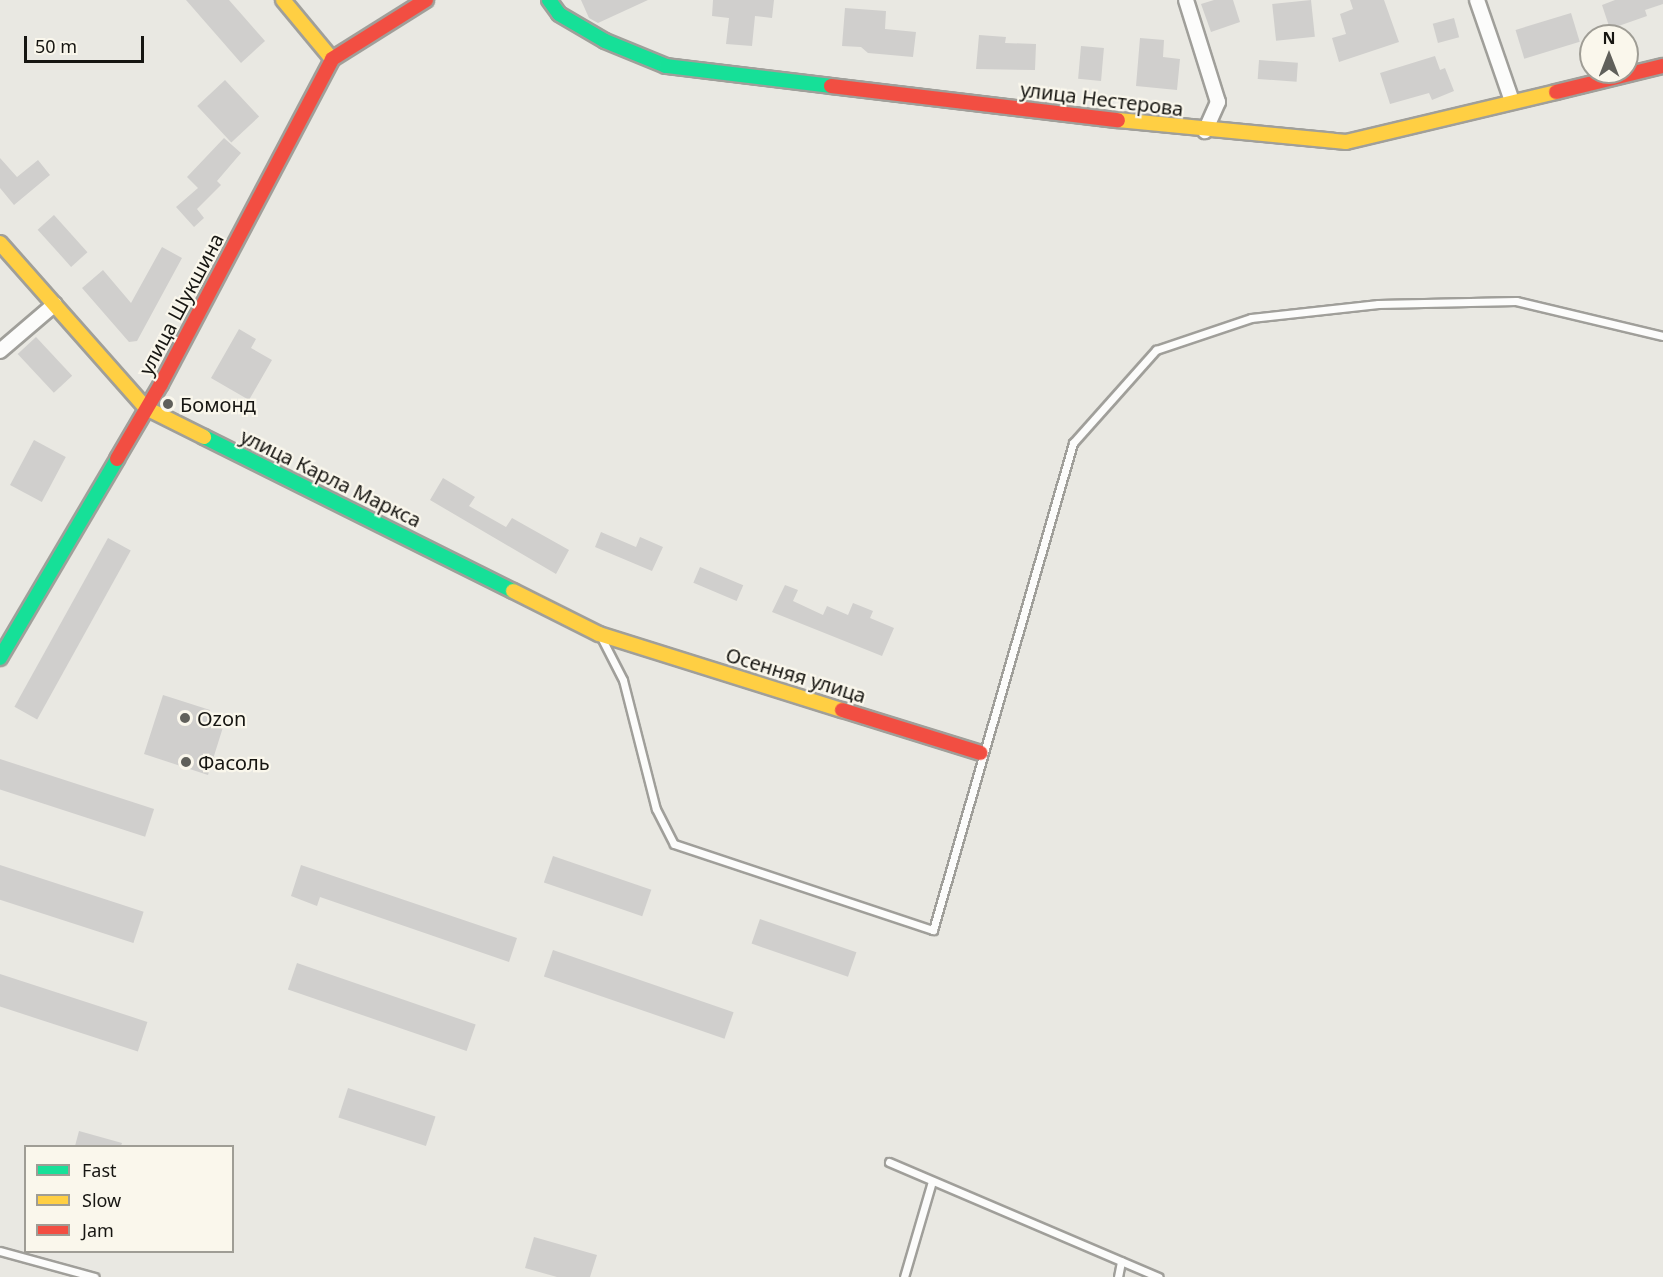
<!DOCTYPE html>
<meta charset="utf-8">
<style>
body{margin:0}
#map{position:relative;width:1663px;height:1277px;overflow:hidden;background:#e9e8e2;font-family:"Noto Sans",sans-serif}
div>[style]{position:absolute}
.building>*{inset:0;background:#d0cfcd;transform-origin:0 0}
.roads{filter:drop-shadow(2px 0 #a09f9a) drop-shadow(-2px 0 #a09f9a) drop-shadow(0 2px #a09f9a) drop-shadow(0 -2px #a09f9a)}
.lane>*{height:7px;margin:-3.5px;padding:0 3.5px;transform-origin:3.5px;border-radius:3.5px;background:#fcfcfb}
.street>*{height:14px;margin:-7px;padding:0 7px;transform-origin:7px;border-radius:7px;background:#fcfcfb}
.fast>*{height:14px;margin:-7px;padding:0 7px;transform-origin:7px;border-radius:7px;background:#16e098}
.slow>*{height:14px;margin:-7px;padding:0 7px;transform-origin:7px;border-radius:7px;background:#ffcf43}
.jam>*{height:14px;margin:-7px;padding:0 7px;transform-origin:7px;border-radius:7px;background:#f24e42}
.dots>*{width:16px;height:16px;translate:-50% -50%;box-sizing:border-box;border:3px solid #faf7ec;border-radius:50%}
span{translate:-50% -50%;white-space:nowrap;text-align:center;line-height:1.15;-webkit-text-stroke:4.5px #faf7ec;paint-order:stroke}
.street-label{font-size:20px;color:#171612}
.poi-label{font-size:20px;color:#171612}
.left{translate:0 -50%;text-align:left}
.legend{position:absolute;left:24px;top:1145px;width:210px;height:108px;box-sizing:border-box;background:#faf7ec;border:2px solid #9f9d95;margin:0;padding:8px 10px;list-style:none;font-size:18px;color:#171612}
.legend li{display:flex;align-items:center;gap:12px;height:30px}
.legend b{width:30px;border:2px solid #9f9d95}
.north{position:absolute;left:1579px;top:24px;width:60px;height:60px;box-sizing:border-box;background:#faf7ec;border:2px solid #9f9d95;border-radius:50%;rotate:0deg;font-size:16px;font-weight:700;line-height:24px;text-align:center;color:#171612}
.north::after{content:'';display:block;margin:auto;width:21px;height:27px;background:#60605b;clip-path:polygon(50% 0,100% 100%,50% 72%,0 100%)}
.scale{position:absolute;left:24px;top:36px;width:120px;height:27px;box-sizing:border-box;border:3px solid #171612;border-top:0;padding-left:8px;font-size:18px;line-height:21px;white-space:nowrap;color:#171612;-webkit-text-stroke:4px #faf7ec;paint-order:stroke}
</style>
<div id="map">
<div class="building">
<i style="clip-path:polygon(186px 0,229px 0,265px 41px,241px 63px)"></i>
<i style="clip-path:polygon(581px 0,648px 0,598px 23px,589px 18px)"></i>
<i style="clip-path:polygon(713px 0,774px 0,772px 18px,755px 16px,752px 46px,726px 44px,729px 18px,712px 16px)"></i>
<i style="clip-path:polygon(1214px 0,1233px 0,1240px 22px,1211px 32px,1201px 4px)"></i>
<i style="left:1311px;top:0;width:37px;height:39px;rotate:84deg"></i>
<i style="clip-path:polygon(1350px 0,1384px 0,1399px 42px,1339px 62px,1332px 38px,1346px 34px,1340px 14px,1353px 9px)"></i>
<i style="clip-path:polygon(1615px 0,1663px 0,1663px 4px,1645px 10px,1647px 16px,1610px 29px,1602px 5px)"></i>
<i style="clip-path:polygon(845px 8px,886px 11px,885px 29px,916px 32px,913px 57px,868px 53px,861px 47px,842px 46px)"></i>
<i style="left:1571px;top:13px;width:30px;height:58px;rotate:73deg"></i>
<i style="left:1454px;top:18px;width:20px;height:22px;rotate:75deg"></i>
<i style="clip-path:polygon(979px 35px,1006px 37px,1005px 43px,1036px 44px,1035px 70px,976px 69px)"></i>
<i style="clip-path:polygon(1140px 38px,1164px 40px,1163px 57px,1180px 59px,1177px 90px,1136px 86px)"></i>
<i style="left:1081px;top:46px;width:23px;height:33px;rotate:5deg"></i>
<i style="clip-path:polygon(1435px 56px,1440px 70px,1445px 68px,1454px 91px,1432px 100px,1429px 93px,1390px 104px,1380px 73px)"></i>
<i style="left:1259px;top:60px;width:39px;height:19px;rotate:4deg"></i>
<i style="left:225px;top:80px;width:50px;height:38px;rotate:47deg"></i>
<i style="clip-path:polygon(224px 138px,241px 153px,217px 181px,221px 185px,197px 209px,204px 218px,194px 227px,176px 207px,198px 188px,187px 177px)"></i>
<i style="clip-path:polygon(0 158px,17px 177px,38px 160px,50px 175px,14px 205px,0 188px)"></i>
<i style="left:54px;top:215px;width:50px;height:22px;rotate:48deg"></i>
<i style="clip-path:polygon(162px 247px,182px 258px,137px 341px,129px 342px,82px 288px,103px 270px,131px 303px)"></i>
<i style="clip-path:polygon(239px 329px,256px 339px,251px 348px,272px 360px,249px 400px,211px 378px)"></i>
<i style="left:36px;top:337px;width:53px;height:25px;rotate:47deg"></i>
<i style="left:34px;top:440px;width:36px;height:51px;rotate:28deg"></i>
<i style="clip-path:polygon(443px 478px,475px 497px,469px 506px,506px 527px,512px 518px,569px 550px,556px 574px,430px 500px)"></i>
<i style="clip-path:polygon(601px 532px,636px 547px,640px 537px,663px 547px,652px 571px,595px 547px)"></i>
<i style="left:108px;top:538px;width:26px;height:193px;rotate:29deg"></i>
<i style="left:700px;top:567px;width:47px;height:17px;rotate:23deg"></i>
<i style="clip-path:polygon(785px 585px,798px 590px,793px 601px,823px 615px,827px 606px,848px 615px,853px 603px,873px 611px,870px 618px,894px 628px,882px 656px,772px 612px)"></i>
<i style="clip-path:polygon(163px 695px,210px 710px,207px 719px,224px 724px,208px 775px,144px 754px)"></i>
<i style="left:0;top:759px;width:162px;height:29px;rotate:18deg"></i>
<i style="left:553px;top:856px;width:104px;height:28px;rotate:19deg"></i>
<i style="left:0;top:865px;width:151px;height:33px;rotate:18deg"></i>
<i style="clip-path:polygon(301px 865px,517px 938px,509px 962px,320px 897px,317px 906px,291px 896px)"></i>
<i style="left:760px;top:919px;width:102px;height:26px;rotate:19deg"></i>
<i style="left:553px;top:950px;width:191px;height:28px;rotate:19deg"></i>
<i style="left:297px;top:963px;width:189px;height:28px;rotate:19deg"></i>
<i style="left:0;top:974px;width:155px;height:31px;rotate:18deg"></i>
<i style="left:348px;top:1088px;width:92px;height:31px;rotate:18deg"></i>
<i style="clip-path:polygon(79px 1131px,122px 1143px,121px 1146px,75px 1146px)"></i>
<i style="clip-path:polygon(534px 1237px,597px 1255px,590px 1277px,557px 1277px,525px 1268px)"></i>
</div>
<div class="roads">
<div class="lane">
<i style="left:602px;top:639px;width:46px;rotate:62.9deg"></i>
<i style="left:623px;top:680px;width:133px;rotate:75.7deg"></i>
<i style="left:656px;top:809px;width:39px;rotate:63deg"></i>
<i style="left:674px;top:844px;width:273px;rotate:18.4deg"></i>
<i style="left:933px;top:930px;width:507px;rotate:-73.96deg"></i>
<i style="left:1073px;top:443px;width:125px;rotate:-48.3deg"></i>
<i style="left:1156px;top:350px;width:100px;rotate:-18.6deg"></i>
<i style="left:1251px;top:318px;width:128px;rotate:-6.3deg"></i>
<i style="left:1378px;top:304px;width:138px;rotate:-1.2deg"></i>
<i style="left:1516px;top:301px;width:151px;rotate:13.4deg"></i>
<i style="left:889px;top:1162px;width:293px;rotate:23.1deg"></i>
<i style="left:0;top:1251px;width:98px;rotate:15.3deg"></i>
<i style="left:904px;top:1277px;width:100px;rotate:-73.7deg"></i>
<i style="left:1118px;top:1277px;width:16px;rotate:-79deg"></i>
</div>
<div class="street">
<i style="left:1186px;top:0;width:107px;rotate:72.6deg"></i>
<i style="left:1218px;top:102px;width:32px;rotate:114deg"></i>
<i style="left:1477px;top:0;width:107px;rotate:70.9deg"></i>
<i style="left:0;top:351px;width:72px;rotate:-40.5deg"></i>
</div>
<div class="fast">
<i style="left:549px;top:0;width:17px;rotate:54deg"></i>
<i style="left:559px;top:14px;width:53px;rotate:30.4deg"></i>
<i style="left:605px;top:41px;width:66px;rotate:22.3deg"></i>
<i style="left:666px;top:66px;width:166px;rotate:6.9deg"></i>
<i style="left:204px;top:437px;width:345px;rotate:26.5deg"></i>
<i style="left:0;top:658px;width:231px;rotate:-59.5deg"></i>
</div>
<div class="slow">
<i style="left:283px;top:0;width:77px;rotate:50.3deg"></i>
<i style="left:1118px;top:120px;width:229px;rotate:5.5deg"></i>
<i style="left:1346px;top:142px;width:216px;rotate:-13.4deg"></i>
<i style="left:0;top:243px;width:220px;rotate:48.5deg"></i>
<i style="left:146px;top:408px;width:65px;rotate:26.6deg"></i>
<i style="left:513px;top:591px;width:96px;rotate:26.6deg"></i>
<i style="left:599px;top:634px;width:255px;rotate:17.4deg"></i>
</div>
<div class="jam">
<i style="left:831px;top:86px;width:289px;rotate:6.8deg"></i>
<i style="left:1556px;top:92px;width:110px;rotate:-13.7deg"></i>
<i style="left:117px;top:459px;width:87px;rotate:-59.6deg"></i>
<i style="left:161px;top:384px;width:367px;rotate:-62.2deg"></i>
<i style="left:332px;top:59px;width:111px;rotate:-32.1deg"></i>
<i style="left:842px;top:710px;width:145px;rotate:17.2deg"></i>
</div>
</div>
<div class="dots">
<i style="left:168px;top:404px;background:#60605b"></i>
<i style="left:185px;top:718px;background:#60605b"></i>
<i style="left:186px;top:762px;background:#60605b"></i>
</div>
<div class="street-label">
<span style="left:1102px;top:99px;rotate:7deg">улица Нестерова</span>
<span style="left:181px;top:304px;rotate:-62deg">улица Шукшина</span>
<span style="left:331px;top:478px;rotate:26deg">улица Карла Маркса</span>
<span style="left:796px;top:675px;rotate:17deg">Осенняя улица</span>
</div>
<div class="poi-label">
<span class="left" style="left:180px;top:404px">Бомонд</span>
<span class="left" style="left:197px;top:718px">Ozon</span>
<span class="left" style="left:198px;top:762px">Фасоль</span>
</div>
<ul class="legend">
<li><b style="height:8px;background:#16e098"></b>Fast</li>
<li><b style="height:8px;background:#ffcf43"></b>Slow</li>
<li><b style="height:8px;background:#f24e42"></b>Jam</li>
</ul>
<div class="north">N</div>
<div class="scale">50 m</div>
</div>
